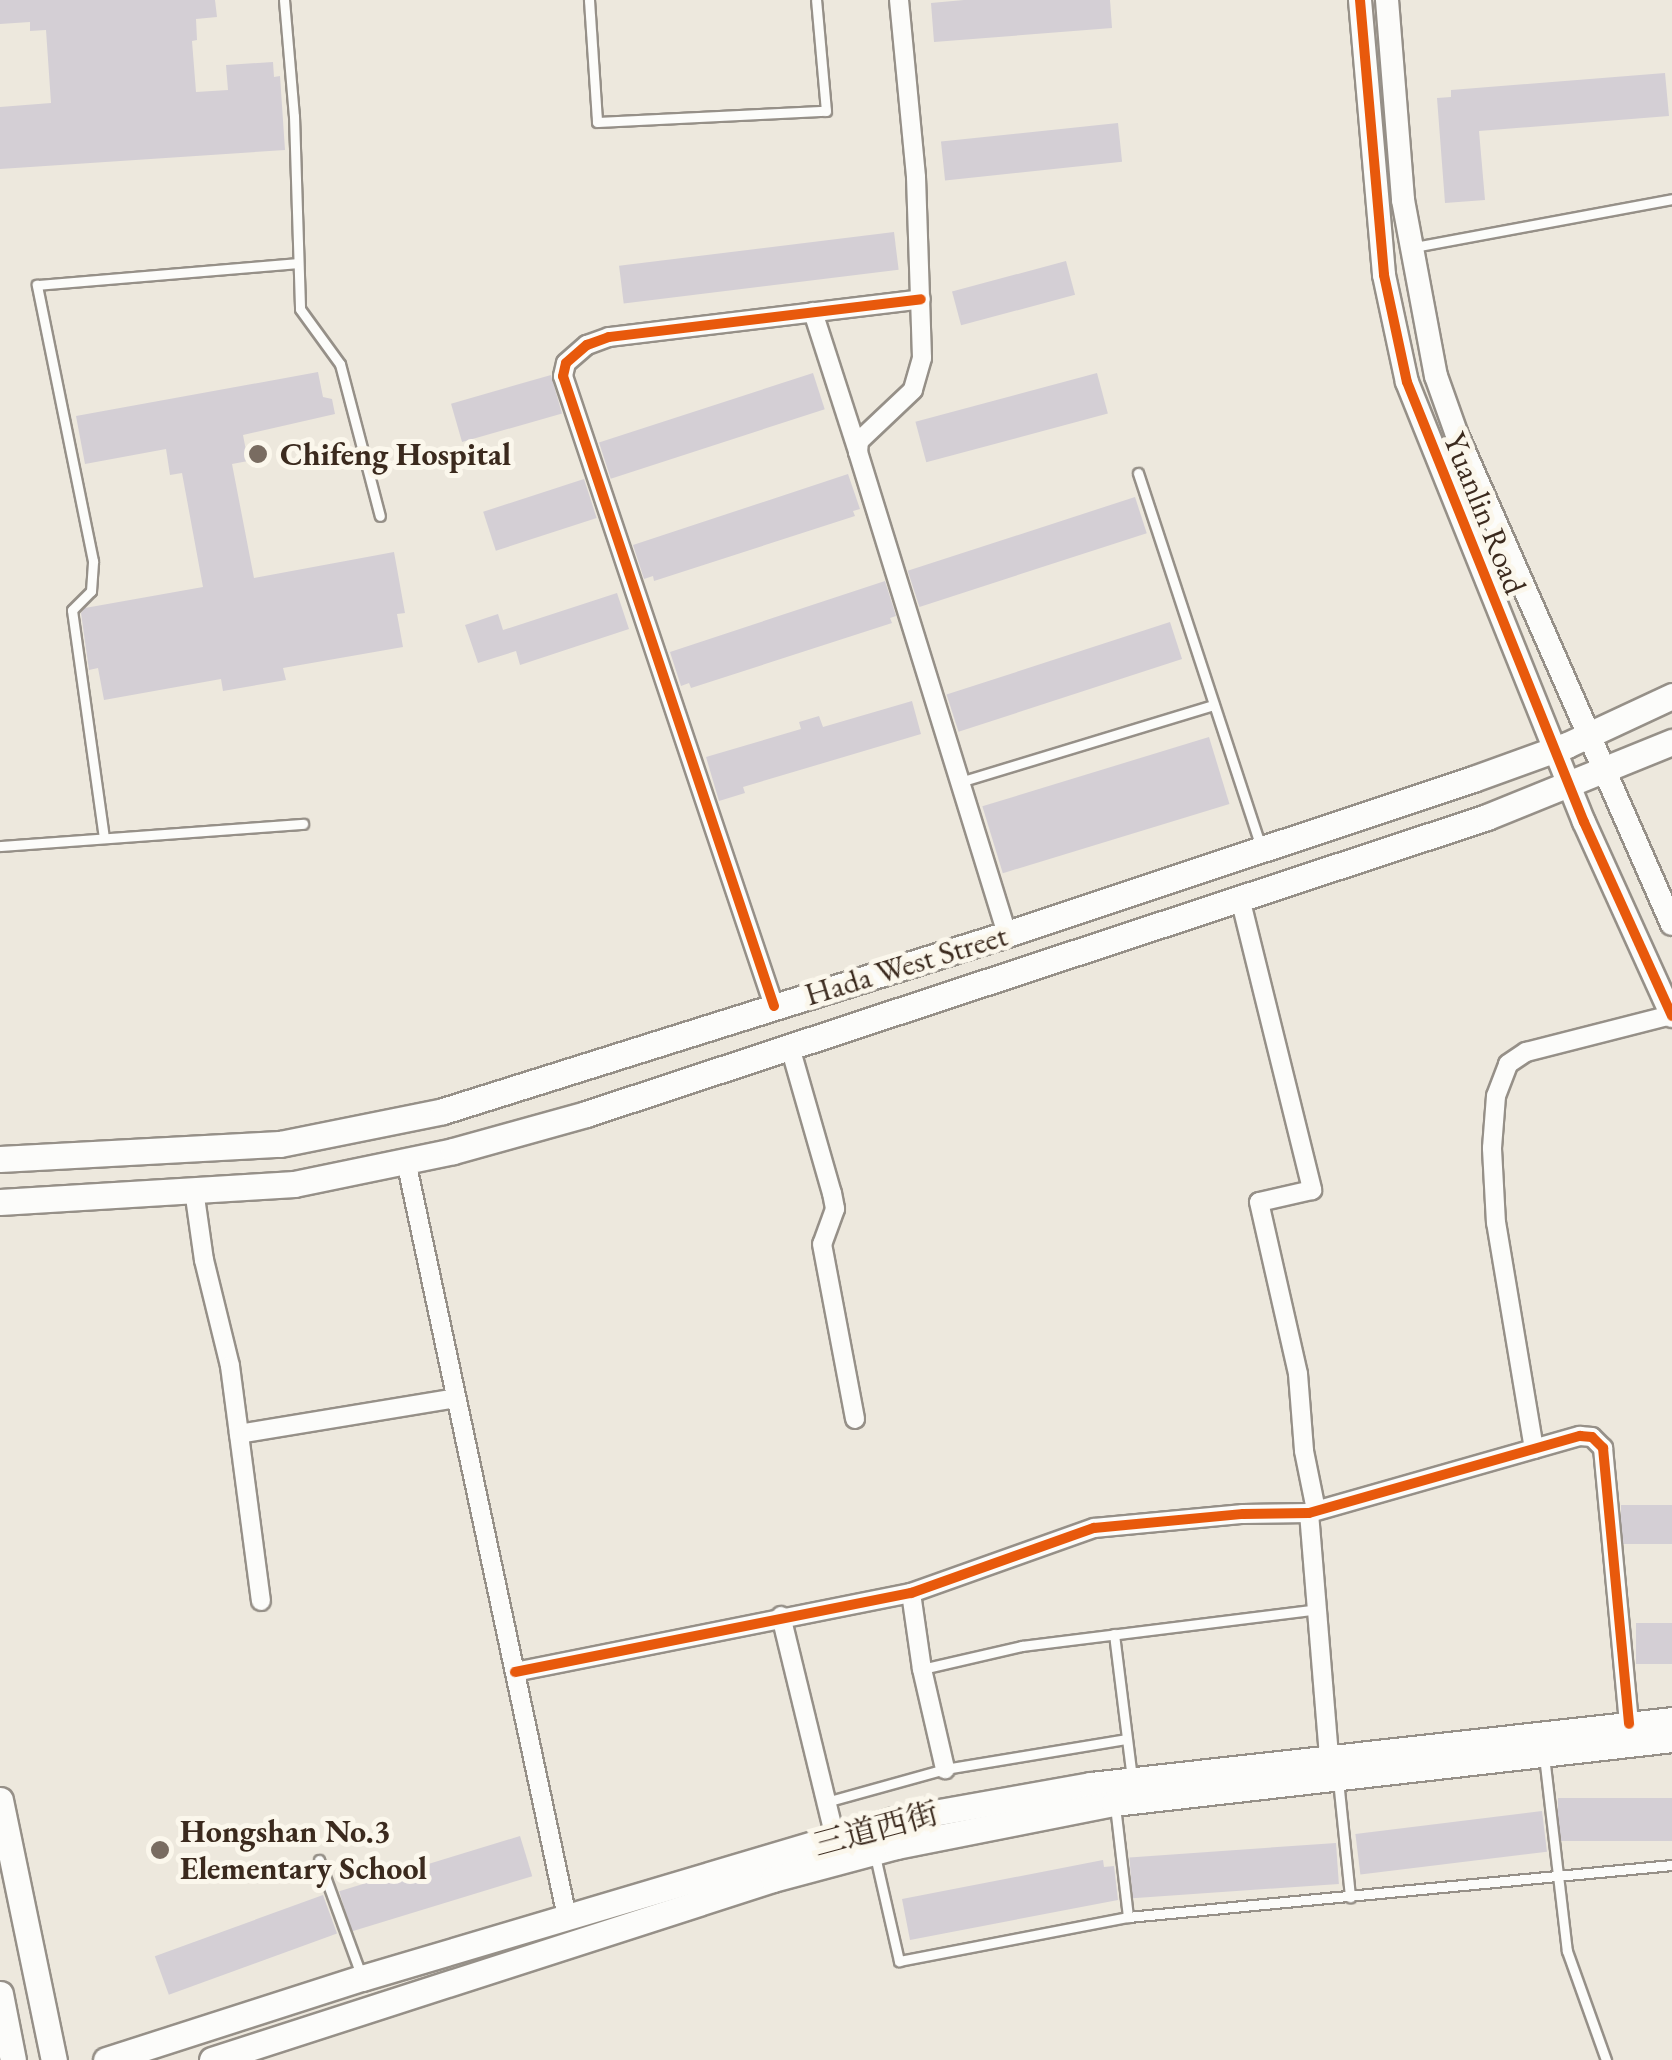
<!DOCTYPE html>
<meta charset="utf-8">
<style>
body{margin:0}
#map{position:relative;width:1672px;height:2060px;overflow:hidden;background:#ede8dd;font-family:"EB Garamond","Noto Serif SC",serif}
div>[style]{position:absolute}
.building>*{inset:0;background:#d4cfd5;transform-origin:0 0}
.roads{filter:drop-shadow(2px 0 #969088) drop-shadow(-2px 0 #969088) drop-shadow(0 2px #969088) drop-shadow(0 -2px #969088)}
.service>*{height:9px;margin:-4.5px;padding:0 4.5px;transform-origin:4.5px;border-radius:4.5px;background:#fcfcfa}
.minor>*{height:18px;margin:-9px;padding:0 9px;transform-origin:9px;border-radius:9px;background:#fcfcfa}
.tertiary>*{height:22px;margin:-11px;padding:0 11px;transform-origin:11px;border-radius:11px;background:#fcfcfa}
.secondary>*{height:25px;margin:-12.5px;padding:0 12.5px;transform-origin:12.5px;border-radius:12.5px;background:#fcfcfa}
.cycleway>*{height:10px;margin:-5px;padding:0 5px;transform-origin:5px;border-radius:5px;background:#e8590c}
.dots>*{width:28px;height:28px;translate:-50% -50%;box-sizing:border-box;border:5px solid #fbf7ec;border-radius:50%}
span{translate:-50% -50%;white-space:nowrap;text-align:center;line-height:1.15;-webkit-text-stroke:10px #fbf7ec;paint-order:stroke}
.poi-label{font-size:32px;color:#3b2a1e;font-weight:700}
.left{translate:0 -50%;text-align:left}
.street-label{font-size:32px;color:#3b2a1e}
</style>
<div id="map">
<div class="building">
<i style="clip-path:polygon(0 0,215px 0,217px 17px,196px 19px,197px 40px,192px 41px,196px 92px,228px 90px,226px 65px,273px 62px,274px 77px,280px 76px,285px 150px,0 169px,0 107px,51px 103px,46px 30px,30px 31px,30px 22px,0 24px)"></i>
<i style="clip-path:polygon(964px 0,1110px 0,1112px 28px,934px 42px,931px 3px)"></i>
<i style="clip-path:polygon(1665px 73px,1669px 116px,1479px 131px,1485px 200px,1445px 203px,1437px 98px,1451px 97px,1451px 90px)"></i>
<i style="left:1118px;top:123px;width:39px;height:178px;rotate:84deg"></i>
<i style="left:894px;top:232px;width:38px;height:277px;rotate:83deg"></i>
<i style="left:1066px;top:261px;width:35px;height:118px;rotate:75deg"></i>
<i style="clip-path:polygon(318px 372px,323px 397px,332px 399px,335px 414px,243px 435px,248px 461px,232px 464px,254px 578px,394px 552px,405px 613px,397px 614px,403px 647px,283px 668px,286px 680px,223px 691px,221px 679px,104px 700px,98px 668px,89px 670px,81px 613px,85px 608px,203px 587px,182px 473px,170px 475px,166px 449px,85px 464px,76px 416px)"></i>
<i style="left:813px;top:373px;width:38px;height:225px;rotate:72deg"></i>
<i style="left:1097px;top:373px;width:42px;height:188px;rotate:75deg"></i>
<i style="left:551px;top:375px;width:40px;height:104px;rotate:74deg"></i>
<i style="clip-path:polygon(848px 474px,860px 509px,853px 511px,855px 516px,654px 581px,653px 576px,644px 579px,633px 545px)"></i>
<i style="left:584px;top:479px;width:41px;height:106px;rotate:72deg"></i>
<i style="left:1135px;top:497px;width:38px;height:239px;rotate:72deg"></i>
<i style="clip-path:polygon(885px 581px,896px 616px,890px 618px,892px 623px,691px 688px,689px 683px,681px 686px,670px 652px)"></i>
<i style="clip-path:polygon(617px 593px,629px 629px,520px 665px,516px 651px,478px 663px,465px 625px,498px 614px,503px 630px)"></i>
<i style="left:1170px;top:622px;width:39px;height:235px;rotate:72deg"></i>
<i style="clip-path:polygon(912px 701px,921px 734px,743px 787px,745px 793px,719px 801px,706px 757px,801px 729px,799px 722px,819px 716px,823px 727px)"></i>
<i style="left:1209px;top:737px;width:70px;height:237px;rotate:73deg"></i>
<i style="left:1672px;top:1505px;width:39px;height:51px;rotate:90deg"></i>
<i style="left:1672px;top:1623px;width:41px;height:36px;rotate:90deg"></i>
<i style="left:1672px;top:1798px;width:43px;height:114px;rotate:90deg"></i>
<i style="left:1542px;top:1811px;width:41px;height:188px;rotate:83deg"></i>
<i style="left:520px;top:1836px;width:42px;height:189px;rotate:73deg"></i>
<i style="left:1336px;top:1843px;width:41px;height:207px;rotate:86deg"></i>
<i style="clip-path:polygon(1103px 1860px,1104px 1867px,1114px 1866px,1118px 1900px,910px 1940px,902px 1899px)"></i>
<i style="left:323px;top:1895px;width:41px;height:179px;rotate:70deg"></i>
</div>
<div class="roads">
<div class="service">
<i style="left:284px;top:0;width:116px;rotate:85.1deg"></i>
<i style="left:294px;top:116px;width:193px;rotate:88.2deg"></i>
<i style="left:300px;top:309px;width:68px;rotate:54deg"></i>
<i style="left:340px;top:364px;width:157px;rotate:75.3deg"></i>
<i style="left:589px;top:0;width:122px;rotate:86.2deg"></i>
<i style="left:597px;top:122px;width:229px;rotate:-2.8deg"></i>
<i style="left:826px;top:111px;width:111px;rotate:-95.1deg"></i>
<i style="left:1414px;top:247px;width:262px;rotate:-10.5deg"></i>
<i style="left:1138px;top:473px;width:394px;rotate:71.8deg"></i>
<i style="left:960px;top:782px;width:265px;rotate:-16.9deg"></i>
<i style="left:104px;top:838px;width:230px;rotate:-98deg"></i>
<i style="left:72px;top:610px;width:27px;rotate:-45deg"></i>
<i style="left:91px;top:591px;width:30px;rotate:-86deg"></i>
<i style="left:93px;top:561px;width:282px;rotate:-101.5deg"></i>
<i style="left:37px;top:285px;width:261px;rotate:-4.8deg"></i>
<i style="left:0;top:846px;width:304px;rotate:-4.2deg"></i>
<i style="left:1114px;top:1634px;width:145px;rotate:82.9deg"></i>
<i style="left:922px;top:1669px;width:103px;rotate:-13deg"></i>
<i style="left:1022px;top:1646px;width:297px;rotate:-7.1deg"></i>
<i style="left:1544px;top:1756px;width:196px;rotate:83.3deg"></i>
<i style="left:1567px;top:1951px;width:116px;rotate:70.3deg"></i>
<i style="left:1338px;top:1780px;width:118px;rotate:84.1deg"></i>
<i style="left:826px;top:1802px;width:123px;rotate:-15.5deg"></i>
<i style="left:945px;top:1769px;width:183px;rotate:-9.4deg"></i>
<i style="left:1115px;top:1806px;width:112px;rotate:83.3deg"></i>
<i style="left:875px;top:1856px;width:108px;rotate:77.1deg"></i>
<i style="left:899px;top:1961px;width:233px;rotate:-10.9deg"></i>
<i style="left:1128px;top:1917px;width:546px;rotate:-5.46deg"></i>
<i style="left:319px;top:1860px;width:122px;rotate:69.9deg"></i>
</div>
<div class="minor">
<i style="left:899px;top:0;width:178px;rotate:84.5deg"></i>
<i style="left:916px;top:177px;width:181px;rotate:88.1deg"></i>
<i style="left:922px;top:358px;width:33px;rotate:106deg"></i>
<i style="left:913px;top:390px;width:74px;rotate:136.6deg"></i>
<i style="left:859px;top:441px;width:11px;rotate:95deg"></i>
<i style="left:858px;top:452px;width:505px;rotate:72.82deg"></i>
<i style="left:813px;top:312px;width:146px;rotate:72.1deg"></i>
<i style="left:1240px;top:898px;width:301px;rotate:76.1deg"></i>
<i style="left:1312px;top:1190px;width:54px;rotate:167.2deg"></i>
<i style="left:1259px;top:1202px;width:176px;rotate:77.2deg"></i>
<i style="left:1298px;top:1374px;width:77px;rotate:85.5deg"></i>
<i style="left:1304px;top:1451px;width:60px;rotate:78.5deg"></i>
<i style="left:774px;top:1006px;width:664px;rotate:-108.52deg"></i>
<i style="left:563px;top:376px;width:13px;rotate:-77deg"></i>
<i style="left:566px;top:363px;width:28px;rotate:-41deg"></i>
<i style="left:587px;top:345px;width:23px;rotate:-20deg"></i>
<i style="left:609px;top:337px;width:314px;rotate:-6.9deg"></i>
<i style="left:790px;top:1047px;width:152px;rotate:74deg"></i>
<i style="left:832px;top:1193px;width:16px;rotate:79deg"></i>
<i style="left:835px;top:1209px;width:37px;rotate:110deg"></i>
<i style="left:822px;top:1244px;width:178px;rotate:79.3deg"></i>
<i style="left:406px;top:1161px;width:773px;rotate:77.98deg"></i>
<i style="left:194px;top:1190px;width:71px;rotate:81.9deg"></i>
<i style="left:204px;top:1260px;width:109px;rotate:76.2deg"></i>
<i style="left:230px;top:1366px;width:237px;rotate:82.5deg"></i>
<i style="left:239px;top:1434px;width:220px;rotate:-9.4deg"></i>
<i style="left:1534px;top:1449px;width:229px;rotate:-99.5deg"></i>
<i style="left:1496px;top:1223px;width:75px;rotate:-93.1deg"></i>
<i style="left:1492px;top:1148px;width:52px;rotate:-85.6deg"></i>
<i style="left:1496px;top:1096px;width:34px;rotate:-69deg"></i>
<i style="left:1508px;top:1064px;width:22px;rotate:-34deg"></i>
<i style="left:1526px;top:1052px;width:150px;rotate:-14.3deg"></i>
<i style="left:1309px;top:1513px;width:244px;rotate:85.3deg"></i>
<i style="left:911px;top:1593px;width:77px;rotate:81.8deg"></i>
<i style="left:922px;top:1669px;width:103px;rotate:77deg"></i>
<i style="left:781px;top:1616px;width:237px;rotate:76.3deg"></i>
<i style="left:515px;top:1672px;width:404px;rotate:-11.3deg"></i>
<i style="left:911px;top:1593px;width:194px;rotate:-19.6deg"></i>
<i style="left:1094px;top:1528px;width:150px;rotate:-5.4deg"></i>
<i style="left:1243px;top:1514px;width:66px;rotate:-0.9deg"></i>
<i style="left:1309px;top:1513px;width:282px;rotate:-15.9deg"></i>
<i style="left:1580px;top:1436px;width:12px;rotate:5deg"></i>
<i style="left:1592px;top:1437px;width:16px;rotate:45deg"></i>
<i style="left:1603px;top:1448px;width:277px;rotate:84.6deg"></i>
</div>
<div class="tertiary">
<i style="left:1360px;top:0;width:276px;rotate:85deg"></i>
<i style="left:1384px;top:275px;width:109px;rotate:77.9deg"></i>
<i style="left:1407px;top:382px;width:474px;rotate:68.1deg"></i>
<i style="left:1584px;top:822px;width:213px;rotate:65.6deg"></i>
<i style="left:1387px;top:0;width:201px;rotate:85.4deg"></i>
<i style="left:1403px;top:200px;width:179px;rotate:79.4deg"></i>
<i style="left:1436px;top:376px;width:63px;rotate:70.4deg"></i>
<i style="left:1457px;top:435px;width:534px;rotate:66.27deg"></i>
</div>
<div class="secondary">
<i style="left:0;top:1159px;width:280px;rotate:-3.1deg"></i>
<i style="left:280px;top:1144px;width:166px;rotate:-11.4deg"></i>
<i style="left:443px;top:1111px;width:591px;rotate:-17.42deg"></i>
<i style="left:1007px;top:934px;width:491px;rotate:-18.4deg"></i>
<i style="left:1473px;top:779px;width:100px;rotate:-19.9deg"></i>
<i style="left:1567px;top:745px;width:116px;rotate:-25deg"></i>
<i style="left:0;top:1202px;width:295px;rotate:-3.5deg"></i>
<i style="left:294px;top:1184px;width:162px;rotate:-11.7deg"></i>
<i style="left:453px;top:1151px;width:138px;rotate:-15.5deg"></i>
<i style="left:586px;top:1114px;width:949px;rotate:-18.24deg"></i>
<i style="left:1487px;top:817px;width:200px;rotate:-22.1deg"></i>
<i style="left:0;top:1800px;width:266px;rotate:78.3deg"></i>
<i style="left:0;top:1994px;width:67px;rotate:78.9deg"></i>
<i style="left:106px;top:2060px;width:269px;rotate:-17.8deg"></i>
<i style="left:362px;top:1978px;width:555px;rotate:-16.54deg"></i>
<i style="left:894px;top:1820px;width:200px;rotate:-10.1deg"></i>
<i style="left:1091px;top:1785px;width:585px;rotate:-6.38deg"></i>
<i style="left:212px;top:2060px;width:589px;rotate:-17.88deg"></i>
<i style="left:773px;top:1879px;width:127px;rotate:-15deg"></i>
<i style="left:896px;top:1846px;width:222px;rotate:-11.2deg"></i>
<i style="left:1114px;top:1803px;width:562px;rotate:-6.54deg"></i>
</div>
</div>
<div class="cycleway">
<i style="left:1360px;top:0;width:276px;rotate:85deg"></i>
<i style="left:1384px;top:275px;width:109px;rotate:77.9deg"></i>
<i style="left:1407px;top:382px;width:474px;rotate:68.1deg"></i>
<i style="left:1584px;top:822px;width:213px;rotate:65.6deg"></i>
<i style="left:774px;top:1006px;width:664px;rotate:-108.52deg"></i>
<i style="left:563px;top:376px;width:13px;rotate:-77deg"></i>
<i style="left:566px;top:363px;width:28px;rotate:-41deg"></i>
<i style="left:587px;top:345px;width:23px;rotate:-20deg"></i>
<i style="left:609px;top:337px;width:314px;rotate:-6.9deg"></i>
<i style="left:515px;top:1672px;width:404px;rotate:-11.3deg"></i>
<i style="left:911px;top:1593px;width:194px;rotate:-19.6deg"></i>
<i style="left:1094px;top:1528px;width:150px;rotate:-5.4deg"></i>
<i style="left:1243px;top:1514px;width:66px;rotate:-0.9deg"></i>
<i style="left:1309px;top:1513px;width:282px;rotate:-15.9deg"></i>
<i style="left:1580px;top:1436px;width:12px;rotate:5deg"></i>
<i style="left:1592px;top:1437px;width:16px;rotate:45deg"></i>
<i style="left:1603px;top:1448px;width:277px;rotate:84.6deg"></i>
</div>
<div class="dots">
<i style="left:258px;top:454px;background:#796c61"></i>
<i style="left:160px;top:1850px;background:#796c61"></i>
</div>
<div class="poi-label">
<span class="left" style="left:280px;top:454px">Chifeng Hospital</span>
<span class="left" style="left:180px;top:1850px">Hongshan No.3<br>Elementary School</span>
</div>
<div class="street-label">
<span style="left:1485px;top:513px;rotate:68deg">Yuanlin Road</span>
<span style="left:906px;top:965px;rotate:-17deg">Hada West Street</span>
<span style="left:876px;top:1829px;rotate:-15deg">三道西街</span>
</div>
</div>
